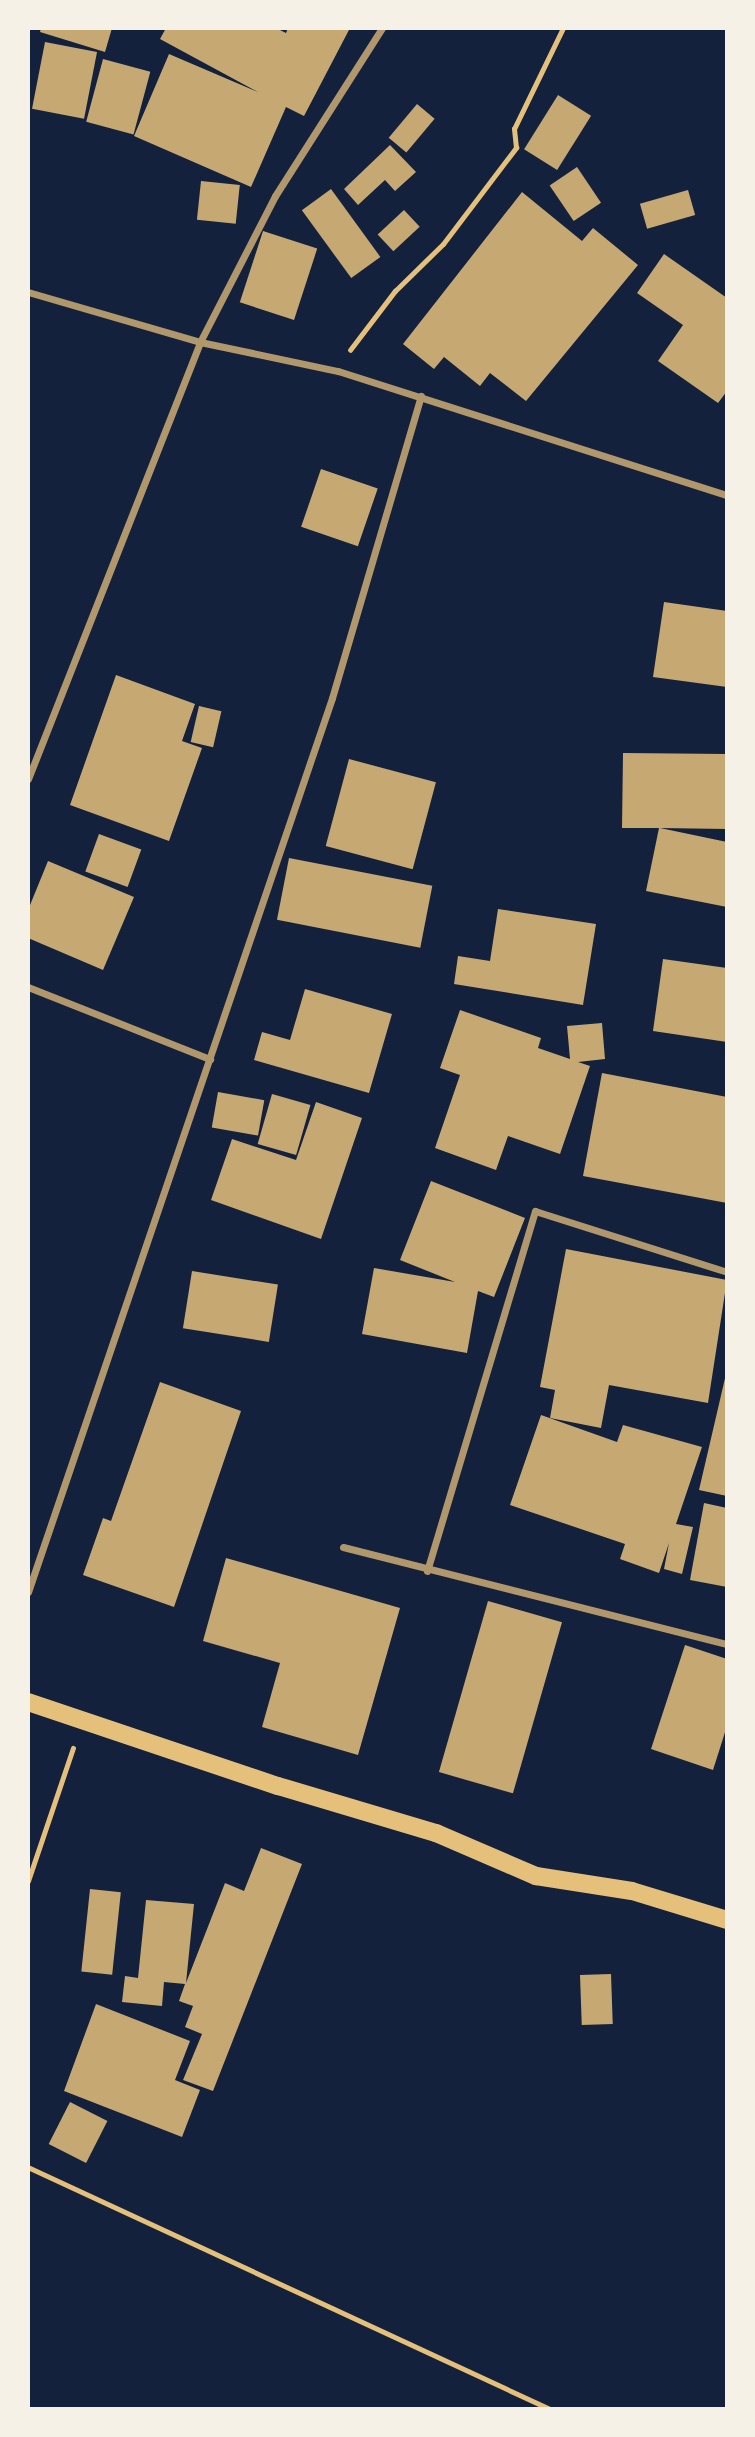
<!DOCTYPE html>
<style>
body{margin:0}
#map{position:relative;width:755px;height:2437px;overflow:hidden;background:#14213d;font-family:"Varela Round",sans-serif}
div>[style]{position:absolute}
.building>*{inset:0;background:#c6a872;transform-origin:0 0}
.path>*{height:4.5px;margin:-2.25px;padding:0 2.25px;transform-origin:2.25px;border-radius:2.25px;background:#e5c07b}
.minor>*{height:7px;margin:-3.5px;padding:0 3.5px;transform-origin:3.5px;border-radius:3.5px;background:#b1986c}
.primary>*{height:18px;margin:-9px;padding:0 9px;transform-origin:9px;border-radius:9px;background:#e5c07b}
span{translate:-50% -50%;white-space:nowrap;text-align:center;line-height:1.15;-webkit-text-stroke:6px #f6f1e7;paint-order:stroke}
.frame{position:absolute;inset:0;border:30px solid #f6f1e7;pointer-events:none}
</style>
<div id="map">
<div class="building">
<i style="clip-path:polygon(41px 28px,112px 28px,105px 52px,40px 32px)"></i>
<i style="clip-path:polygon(166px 28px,276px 28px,286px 33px,288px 28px,350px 28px,304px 116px,286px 107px,251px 187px,134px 136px,169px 54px,258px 92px,160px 39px)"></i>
<i style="left:45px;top:42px;width:53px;height:68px;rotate:11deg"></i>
<i style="left:103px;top:59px;width:49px;height:65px;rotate:15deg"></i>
<i style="left:558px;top:95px;width:39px;height:64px;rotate:32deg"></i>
<i style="left:417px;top:104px;width:23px;height:44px;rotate:40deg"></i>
<i style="clip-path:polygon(390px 145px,416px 172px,395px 191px,385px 180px,358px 205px,344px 189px)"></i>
<i style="left:577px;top:167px;width:43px;height:33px;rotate:56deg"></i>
<i style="left:201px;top:181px;width:39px;height:39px;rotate:6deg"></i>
<i style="left:331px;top:189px;width:84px;height:36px;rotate:54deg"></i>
<i style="left:688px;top:190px;width:26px;height:50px;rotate:74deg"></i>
<i style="clip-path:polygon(522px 192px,582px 241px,593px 228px,638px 265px,526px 401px,490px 373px,480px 386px,444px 357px,434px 369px,403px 344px)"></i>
<i style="left:404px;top:210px;width:23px;height:36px;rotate:47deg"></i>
<i style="left:263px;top:231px;width:57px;height:75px;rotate:18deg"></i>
<i style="clip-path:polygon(664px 254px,727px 298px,727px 391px,718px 403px,658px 361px,683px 325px,637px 293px)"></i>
<i style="left:321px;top:469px;width:60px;height:61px;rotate:19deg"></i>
<i style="clip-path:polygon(664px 602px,727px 611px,727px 687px,653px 677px)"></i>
<i style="clip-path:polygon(116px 675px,195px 704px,182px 741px,202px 748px,169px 841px,70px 805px)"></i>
<i style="left:199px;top:706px;width:23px;height:37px;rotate:13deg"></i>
<i style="clip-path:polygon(623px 753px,727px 754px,727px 829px,660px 828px,727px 842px,727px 907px,646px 891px,659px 828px,622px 828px)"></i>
<i style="left:349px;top:759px;width:90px;height:90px;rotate:15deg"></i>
<i style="left:99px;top:834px;width:45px;height:40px;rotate:20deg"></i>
<i style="left:289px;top:858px;width:146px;height:63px;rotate:11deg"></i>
<i style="clip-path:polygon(48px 861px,134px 897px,103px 970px,28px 938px,28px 910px)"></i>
<i style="clip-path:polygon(498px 909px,596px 924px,583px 1005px,454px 984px,458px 956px,490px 961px)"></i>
<i style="clip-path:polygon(663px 959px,727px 968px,727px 1042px,653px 1031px)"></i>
<i style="clip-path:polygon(305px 989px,392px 1014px,369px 1093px,254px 1060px,262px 1032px,290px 1040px)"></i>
<i style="clip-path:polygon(460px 1010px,541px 1038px,538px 1048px,570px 1059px,567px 1026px,602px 1023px,605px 1059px,578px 1062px,590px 1066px,560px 1154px,508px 1136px,496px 1170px,435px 1148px,460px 1075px,440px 1068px)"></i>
<i style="clip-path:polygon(602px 1073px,727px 1097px,727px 1203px,583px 1176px)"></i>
<i style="left:218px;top:1092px;width:47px;height:36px;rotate:10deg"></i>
<i style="left:272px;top:1094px;width:40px;height:52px;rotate:16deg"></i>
<i style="clip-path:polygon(316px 1102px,362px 1118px,321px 1239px,211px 1200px,232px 1139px,296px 1160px)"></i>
<i style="clip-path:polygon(431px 1181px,525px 1218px,494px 1297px,478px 1291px,467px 1353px,362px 1334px,374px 1268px,455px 1282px,400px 1260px)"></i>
<i style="clip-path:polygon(566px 1249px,727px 1280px,708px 1403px,609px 1385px,601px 1428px,550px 1418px,555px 1390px,540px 1387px)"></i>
<i style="left:192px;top:1271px;width:87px;height:58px;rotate:9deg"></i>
<i style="clip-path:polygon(726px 1374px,727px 1374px,727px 1496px,699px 1490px)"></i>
<i style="clip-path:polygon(160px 1382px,241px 1411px,174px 1607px,83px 1575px,103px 1518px,111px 1521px)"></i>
<i style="clip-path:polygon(541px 1415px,617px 1442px,623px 1425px,702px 1447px,676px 1524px,693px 1527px,682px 1574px,664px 1569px,669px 1543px,659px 1573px,620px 1559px,625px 1544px,510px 1505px)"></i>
<i style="clip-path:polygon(704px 1503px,727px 1508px,727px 1587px,690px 1580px)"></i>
<i style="clip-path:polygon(226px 1558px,400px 1608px,358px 1755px,262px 1727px,280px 1663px,203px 1641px)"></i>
<i style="left:488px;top:1601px;width:77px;height:178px;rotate:16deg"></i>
<i style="clip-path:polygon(685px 1645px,727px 1659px,727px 1726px,713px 1770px,651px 1749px)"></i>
<i style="clip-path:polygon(261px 1848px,302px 1864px,213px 2091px,183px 2080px,202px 2034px,185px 2027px,193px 2006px,179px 2001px,185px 1984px,164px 1982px,162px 2006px,122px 2002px,125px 1976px,138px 1978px,146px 1900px,194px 1904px,186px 1983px,225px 1883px,244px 1891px)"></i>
<i style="left:90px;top:1889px;width:31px;height:83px;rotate:6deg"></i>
<i style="left:611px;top:1974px;width:50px;height:31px;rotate:88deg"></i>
<i style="clip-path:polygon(96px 2004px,190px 2041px,175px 2080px,200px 2090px,182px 2137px,64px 2091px)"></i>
<i style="left:70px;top:2102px;width:42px;height:47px;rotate:27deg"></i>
</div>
<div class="path">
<i style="left:350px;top:350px;width:74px;rotate:-52.7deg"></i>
<i style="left:395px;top:291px;width:67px;rotate:-44.4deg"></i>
<i style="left:443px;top:244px;width:121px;rotate:-52.8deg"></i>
<i style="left:516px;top:148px;width:19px;rotate:-96deg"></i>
<i style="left:514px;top:129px;width:112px;rotate:-64.1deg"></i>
<i style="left:28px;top:1881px;width:140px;rotate:-71.3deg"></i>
<i style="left:28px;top:2167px;width:575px;rotate:24.87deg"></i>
</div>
<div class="minor">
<i style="left:28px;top:292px;width:179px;rotate:16.2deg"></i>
<i style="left:200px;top:342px;width:141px;rotate:11.9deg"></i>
<i style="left:338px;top:371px;width:408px;rotate:17.7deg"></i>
<i style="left:28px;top:779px;width:470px;rotate:-68.5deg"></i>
<i style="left:200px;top:342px;width:164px;rotate:-62.8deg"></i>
<i style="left:275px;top:196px;width:199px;rotate:-57.5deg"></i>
<i style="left:28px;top:987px;width:196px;rotate:21.6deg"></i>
<i style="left:343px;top:1547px;width:396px;rotate:14.2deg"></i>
<i style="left:427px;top:1571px;width:376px;rotate:-73.3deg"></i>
<i style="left:535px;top:1211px;width:201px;rotate:17.6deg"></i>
<i style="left:28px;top:1592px;width:944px;rotate:-71.22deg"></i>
<i style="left:332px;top:698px;width:315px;rotate:-73.6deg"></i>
</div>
<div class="primary">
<i style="left:28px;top:1702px;width:264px;rotate:18.6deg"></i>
<i style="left:278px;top:1786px;width:165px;rotate:16.6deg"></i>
<i style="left:436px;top:1833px;width:109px;rotate:23.3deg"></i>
<i style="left:536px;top:1876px;width:97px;rotate:8.9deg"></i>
<i style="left:632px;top:1891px;width:99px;rotate:17deg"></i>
</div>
<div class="frame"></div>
</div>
